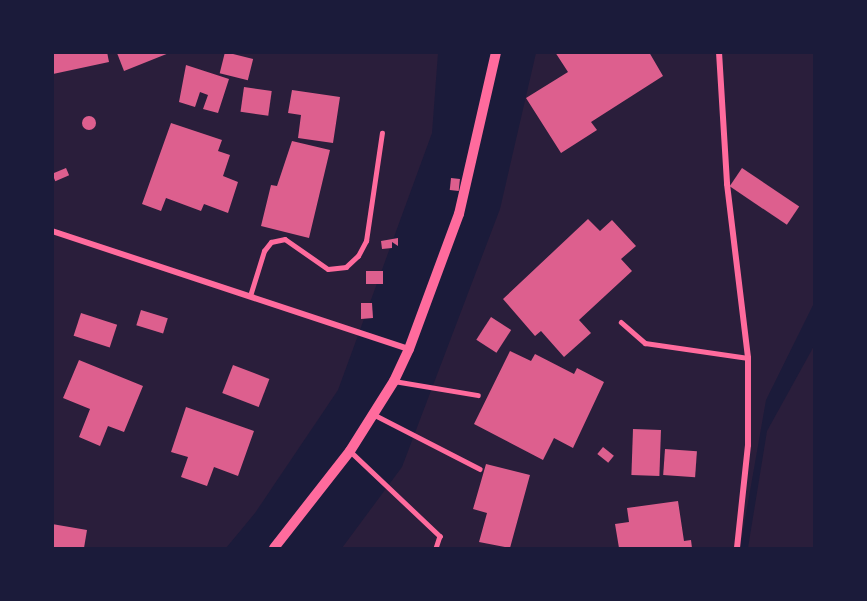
<!DOCTYPE html>
<style>
body{margin:0}
#map{position:relative;width:867px;height:601px;overflow:hidden;background:#1b1b3a;font-family:Lato,sans-serif}
div>[style]{position:absolute}
.green>*{inset:0;background:#2a1e3b}
.building>*{inset:0;background:#dd5f8e;transform-origin:0 0}
.round{border-radius:50%}
.service>*{height:4.5px;margin:-2.25px;padding:0 2.25px;transform-origin:2.25px;border-radius:2.25px;background:#ff6b9d}
.minor>*{height:6px;margin:-3px;padding:0 3px;transform-origin:3px;border-radius:3px;background:#ff6b9d}
.tertiary>*{height:10px;margin:-5px;padding:0 5px;transform-origin:5px;border-radius:5px;background:#ff6b9d}
span{translate:-50% -50%;white-space:nowrap;text-align:center;line-height:1.15;-webkit-text-stroke:6px #1b1b3a;paint-order:stroke}
.frame{position:absolute;inset:0;border:54px solid #1b1b3a;pointer-events:none}
</style>
<div id="map">
<div class="green">
<i style="clip-path:polygon(52px 53px,438px 53px,432px 133px,338px 390px,255px 513px,226px 548px,53px 548px)"></i>
<i style="clip-path:polygon(536px 53px,814px 53px,814px 303px,766px 400px,740px 548px,342px 548px,402px 467px,500px 209px)"></i>
<i style="clip-path:polygon(814px 346px,814px 548px,748px 548px,767px 431px)"></i>
</div>
<div class="building">
<i style="clip-path:polygon(52px 52px,107px 52px,109px 62px,53px 74px)"></i>
<i style="left:225px;top:52px;width:29px;height:22px;rotate:14deg"></i>
<i style="clip-path:polygon(555px 52px,649px 52px,663px 76px,591px 122px,597px 130px,561px 153px,526px 98px,568px 72px)"></i>
<i style="clip-path:polygon(117px 53px,169px 53px,124px 71px)"></i>
<i style="clip-path:polygon(186px 65px,229px 79px,218px 113px,203px 109px,208px 95px,200px 92px,195px 107px,179px 102px)"></i>
<i style="left:244px;top:87px;width:28px;height:25px;rotate:8deg"></i>
<i style="clip-path:polygon(292px 90px,340px 97px,333px 143px,298px 138px,301px 115px,288px 113px)"></i>
<i class="round" style="left:82px;top:116px;width:14px;height:14px"></i>
<i style="clip-path:polygon(171px 123px,222px 140px,218px 151px,230px 155px,223px 176px,238px 182px,228px 213px,204px 204px,201px 211px,166px 198px,161px 211px,142px 204px)"></i>
<i style="clip-path:polygon(292px 141px,330px 150px,309px 238px,261px 226px,271px 185px,277px 186px)"></i>
<i style="left:66px;top:168px;width:8px;height:15px;rotate:67deg"></i>
<i style="left:742px;top:168px;width:69px;height:22px;rotate:34deg"></i>
<i style="left:451px;top:178px;width:9px;height:12px;rotate:6deg"></i>
<i style="clip-path:polygon(588px 219px,600px 231px,612px 220px,636px 246px,621px 259px,632px 271px,579px 320px,591px 333px,564px 357px,541px 331px,535px 336px,503px 299px)"></i>
<i style="clip-path:polygon(398px 238px,398px 246px,392px 242px,392px 248px,382px 249px,381px 241px)"></i>
<i style="left:383px;top:271px;width:13px;height:17px;rotate:90deg"></i>
<i style="clip-path:polygon(361px 303px,372px 303px,373px 318px,361px 319px)"></i>
<i style="left:141px;top:310px;width:28px;height:16px;rotate:17deg"></i>
<i style="left:81px;top:313px;width:38px;height:24px;rotate:18deg"></i>
<i style="left:491px;top:317px;width:24px;height:27px;rotate:33deg"></i>
<i style="clip-path:polygon(510px 351px,531px 361px,535px 354px,574px 374px,577px 368px,604px 382px,573px 448px,554px 438px,543px 460px,474px 424px)"></i>
<i style="clip-path:polygon(79px 360px,143px 386px,124px 432px,108px 426px,100px 446px,79px 437px,90px 409px,63px 398px)"></i>
<i style="left:233px;top:365px;width:39px;height:30px;rotate:21deg"></i>
<i style="clip-path:polygon(186px 407px,254px 431px,238px 476px,214px 467px,207px 486px,181px 477px,188px 457px,171px 452px)"></i>
<i style="left:633px;top:429px;width:28px;height:46px;rotate:2deg"></i>
<i style="left:603px;top:447px;width:14px;height:9px;rotate:39deg"></i>
<i style="left:665px;top:449px;width:32px;height:26px;rotate:4deg"></i>
<i style="clip-path:polygon(486px 464px,530px 475px,510px 548px,479px 542px,487px 513px,473px 509px)"></i>
<i style="clip-path:polygon(678px 501px,684px 541px,691px 540px,692px 548px,619px 548px,615px 524px,629px 522px,627px 508px)"></i>
<i style="clip-path:polygon(52px 524px,87px 530px,84px 548px,52px 548px)"></i>
</div>
<div class="service">
<i style="left:250px;top:296px;width:47px;rotate:-72.7deg"></i>
<i style="left:264px;top:251px;width:11px;rotate:-52deg"></i>
<i style="left:271px;top:242px;width:14px;rotate:-12deg"></i>
<i style="left:285px;top:239px;width:52px;rotate:34.9deg"></i>
<i style="left:328px;top:269px;width:18px;rotate:-6deg"></i>
<i style="left:346px;top:267px;width:16px;rotate:-43deg"></i>
<i style="left:358px;top:256px;width:17px;rotate:-62deg"></i>
<i style="left:366px;top:241px;width:109px;rotate:-81.6deg"></i>
<i style="left:621px;top:322px;width:32px;rotate:41deg"></i>
<i style="left:645px;top:343px;width:104px;rotate:8.3deg"></i>
<i style="left:394px;top:381px;width:85px;rotate:9.5deg"></i>
<i style="left:373px;top:414px;width:120px;rotate:27.2deg"></i>
<i style="left:350px;top:451px;width:124px;rotate:43.4deg"></i>
<i style="left:440px;top:536px;width:13px;rotate:108deg"></i>
</div>
<div class="minor">
<i style="left:719px;top:52px;width:132px;rotate:86.5deg"></i>
<i style="left:727px;top:184px;width:175px;rotate:83.1deg"></i>
<i style="left:748px;top:358px;width:87px;rotate:90deg"></i>
<i style="left:748px;top:445px;width:104px;rotate:96.1deg"></i>
<i style="left:52px;top:231px;width:376px;rotate:18.3deg"></i>
</div>
<div class="tertiary">
<i style="left:274px;top:548px;width:123px;rotate:-51.9deg"></i>
<i style="left:350px;top:451px;width:83px;rotate:-57.8deg"></i>
<i style="left:394px;top:381px;width:35px;rotate:-65deg"></i>
<i style="left:409px;top:349px;width:144px;rotate:-69.7deg"></i>
<i style="left:459px;top:214px;width:166px;rotate:-77.1deg"></i>
</div>
<div class="frame"></div>
</div>
